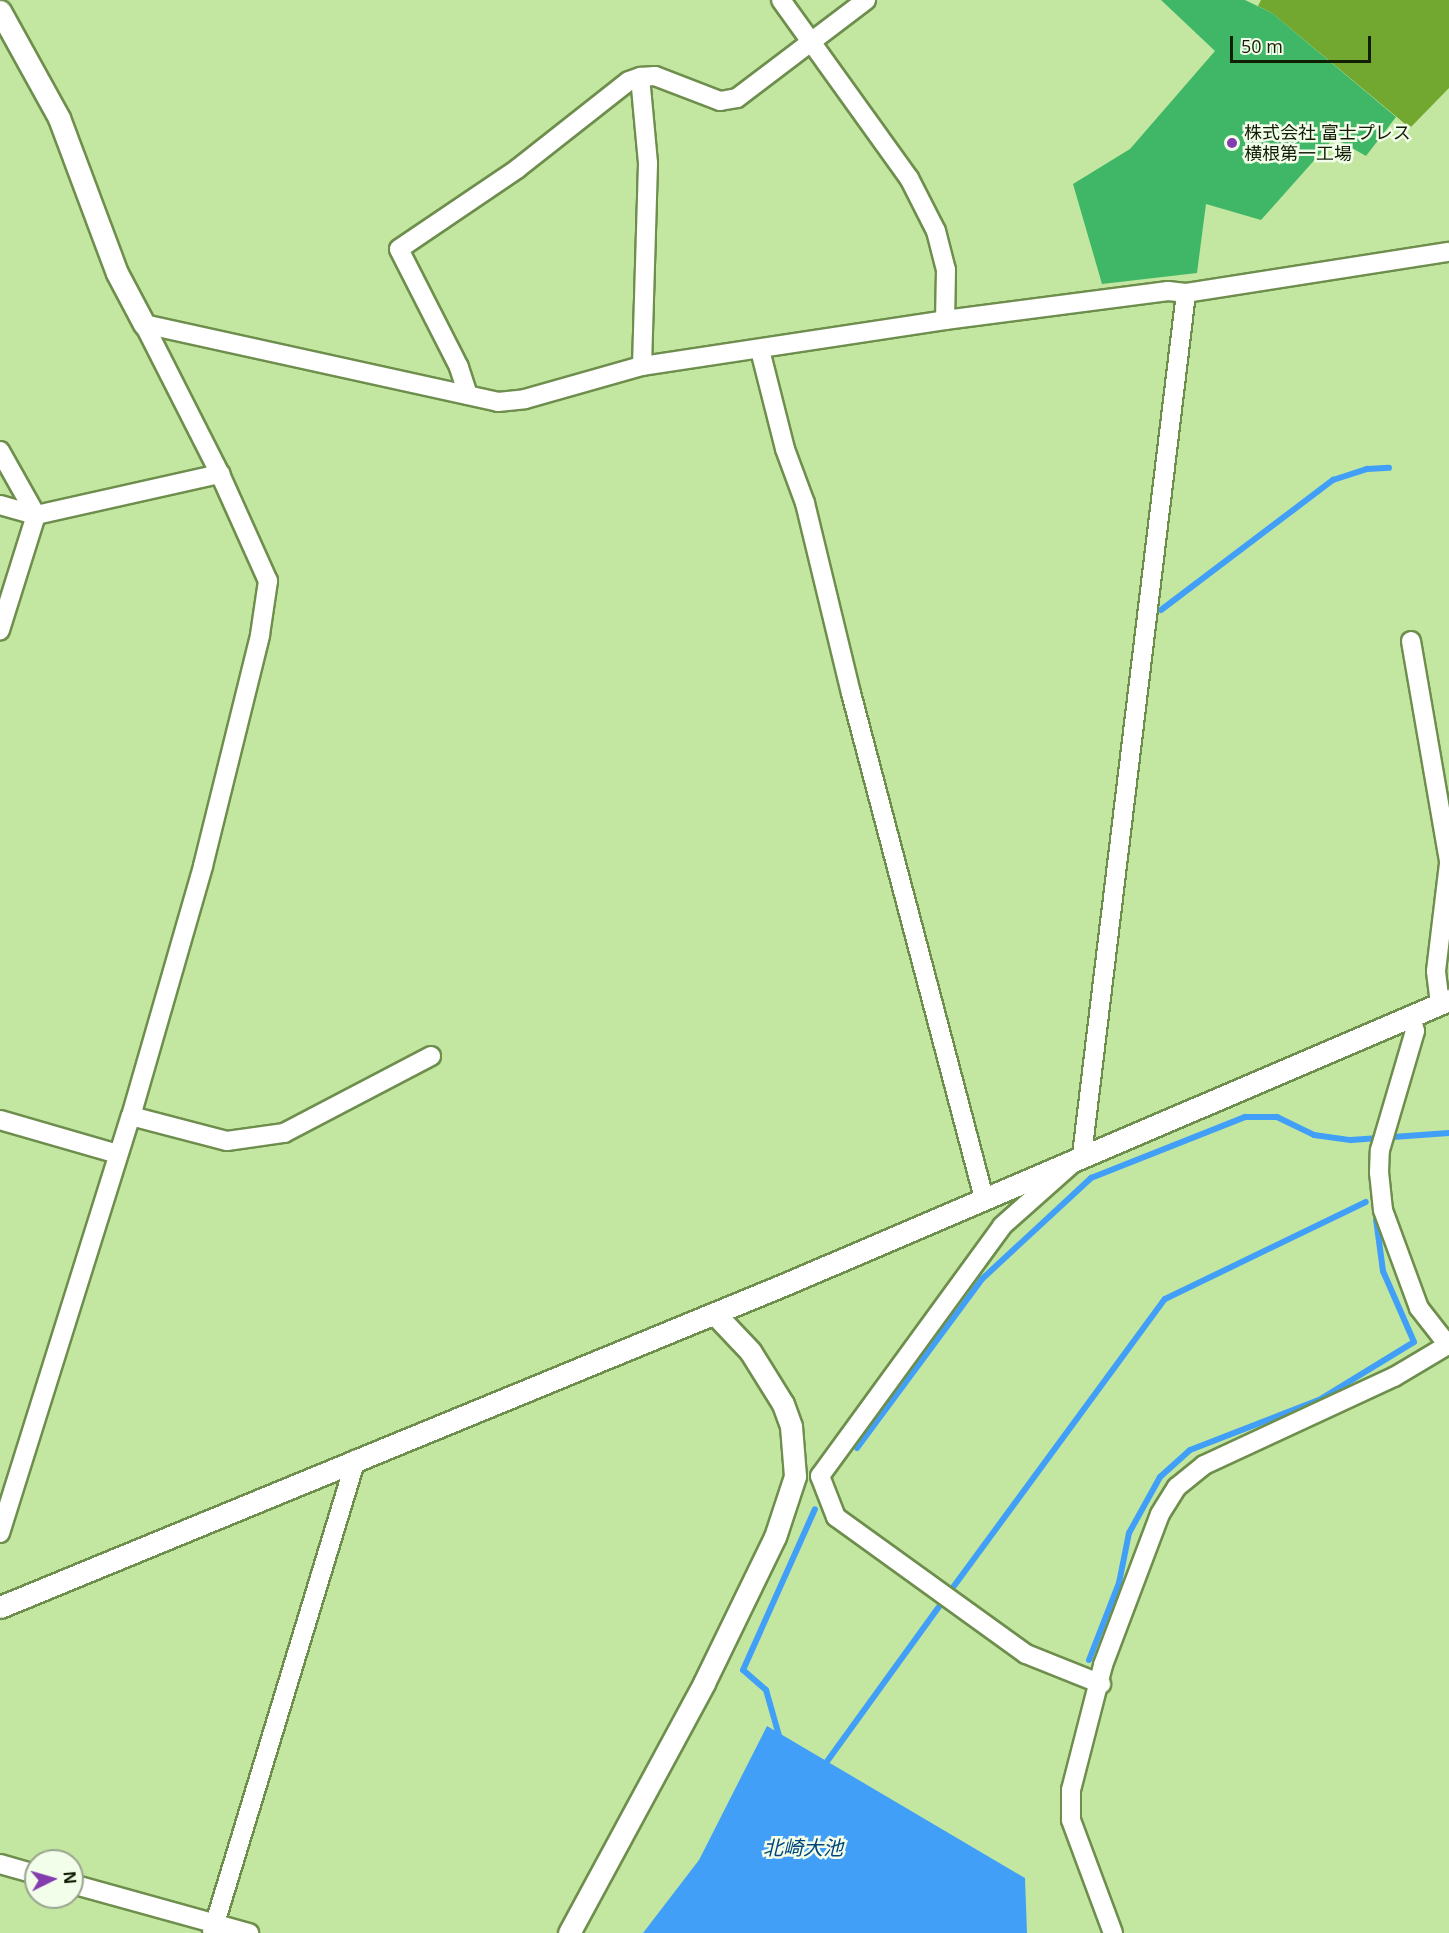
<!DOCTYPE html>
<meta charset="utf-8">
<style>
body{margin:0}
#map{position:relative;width:1449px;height:1933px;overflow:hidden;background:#c3e7a1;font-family:"Open Sans","Noto Sans JP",sans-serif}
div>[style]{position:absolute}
.forest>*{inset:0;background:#73a830}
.water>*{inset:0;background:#419ff8}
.stream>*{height:6px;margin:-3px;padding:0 3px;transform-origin:3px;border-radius:3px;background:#419ff8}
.building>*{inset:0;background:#40b766}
.roads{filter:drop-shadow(2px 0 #6e8e4d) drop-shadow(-2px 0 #6e8e4d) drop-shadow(0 2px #6e8e4d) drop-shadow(0 -2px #6e8e4d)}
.minor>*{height:18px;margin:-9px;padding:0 9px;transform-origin:9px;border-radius:9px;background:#fff}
.tertiary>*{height:21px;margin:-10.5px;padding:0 10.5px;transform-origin:10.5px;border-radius:10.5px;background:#fff}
.dots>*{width:16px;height:16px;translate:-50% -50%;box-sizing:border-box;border:3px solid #f3feea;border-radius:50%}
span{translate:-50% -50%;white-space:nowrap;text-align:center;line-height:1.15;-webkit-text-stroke:5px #f3feea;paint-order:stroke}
.poi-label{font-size:18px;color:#121e04}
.left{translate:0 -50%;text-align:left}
.water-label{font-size:20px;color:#00457d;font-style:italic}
.north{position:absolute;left:24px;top:1849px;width:60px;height:60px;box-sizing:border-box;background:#f3feea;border:2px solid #99a48e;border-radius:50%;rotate:85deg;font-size:16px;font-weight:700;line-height:24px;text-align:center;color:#121e04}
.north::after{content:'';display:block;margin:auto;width:21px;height:27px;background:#843cae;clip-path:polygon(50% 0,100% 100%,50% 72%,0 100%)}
.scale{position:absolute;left:1230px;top:36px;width:141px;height:27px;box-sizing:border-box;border:3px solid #121e04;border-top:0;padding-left:8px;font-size:18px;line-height:21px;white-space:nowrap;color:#121e04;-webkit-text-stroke:4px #f3feea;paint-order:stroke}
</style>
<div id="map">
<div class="forest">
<i style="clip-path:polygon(1261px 0,1449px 0,1449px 88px,1410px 128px,1272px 13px,1258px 6px)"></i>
</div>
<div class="water">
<i style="clip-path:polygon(767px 1726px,1025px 1878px,1027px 1933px,643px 1933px,699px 1860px)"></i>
</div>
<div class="stream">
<i style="left:1161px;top:610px;width:216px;rotate:-37.1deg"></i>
<i style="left:1333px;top:480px;width:36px;rotate:-18deg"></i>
<i style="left:1367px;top:469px;width:22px;rotate:-3deg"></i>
<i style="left:857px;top:1448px;width:210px;rotate:-53.5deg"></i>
<i style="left:982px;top:1279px;width:149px;rotate:-42.8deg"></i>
<i style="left:1091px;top:1178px;width:166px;rotate:-21.6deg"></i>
<i style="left:1245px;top:1117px;width:32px"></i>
<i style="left:1277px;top:1117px;width:41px;rotate:25.9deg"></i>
<i style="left:1314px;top:1135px;width:37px;rotate:8deg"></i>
<i style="left:1351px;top:1140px;width:98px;rotate:-4.1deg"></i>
<i style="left:954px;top:1586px;width:356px;rotate:-53.7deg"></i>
<i style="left:1165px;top:1299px;width:223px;rotate:-25.8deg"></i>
<i style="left:1089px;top:1660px;width:83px;rotate:-68.7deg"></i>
<i style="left:1119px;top:1583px;width:51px;rotate:-78.7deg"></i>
<i style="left:1129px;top:1533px;width:64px;rotate:-61deg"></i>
<i style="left:1160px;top:1477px;width:40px;rotate:-42deg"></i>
<i style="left:1190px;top:1450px;width:138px;rotate:-21.2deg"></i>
<i style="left:1319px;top:1400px;width:111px;rotate:-31.4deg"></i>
<i style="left:1414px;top:1342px;width:77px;rotate:-113.6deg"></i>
<i style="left:1383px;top:1271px;width:52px;rotate:-97.7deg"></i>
<i style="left:780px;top:1739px;width:51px;rotate:-105.9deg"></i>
<i style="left:766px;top:1690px;width:30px;rotate:-139deg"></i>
<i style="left:743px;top:1670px;width:176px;rotate:-65.9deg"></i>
<i style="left:823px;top:1767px;width:198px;rotate:-54.1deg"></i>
</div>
<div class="building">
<i style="clip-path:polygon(1161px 0,1245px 0,1272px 13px,1396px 117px,1366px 156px,1334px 138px,1261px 220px,1206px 204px,1197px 273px,1102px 284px,1073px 184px,1130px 149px,1215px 51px)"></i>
</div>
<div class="roads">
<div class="minor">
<i style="left:781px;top:0;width:219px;rotate:54.3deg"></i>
<i style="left:909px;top:178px;width:59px;rotate:63deg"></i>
<i style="left:936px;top:231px;width:40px;rotate:75.6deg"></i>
<i style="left:946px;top:270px;width:50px;rotate:91.1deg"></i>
<i style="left:760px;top:350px;width:102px;rotate:75.8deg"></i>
<i style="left:785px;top:449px;width:58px;rotate:69.7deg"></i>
<i style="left:805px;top:503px;width:195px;rotate:76.4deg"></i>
<i style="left:851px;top:693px;width:522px;rotate:75.25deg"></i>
<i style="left:642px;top:366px;width:203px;rotate:-88.3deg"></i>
<i style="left:648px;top:163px;width:86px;rotate:-95.3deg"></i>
<i style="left:640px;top:77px;width:15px;rotate:-4deg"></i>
<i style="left:655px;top:76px;width:70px;rotate:21deg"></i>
<i style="left:720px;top:101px;width:17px;rotate:-10deg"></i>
<i style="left:737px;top:98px;width:162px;rotate:-37.2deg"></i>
<i style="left:468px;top:395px;width:29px;rotate:-108deg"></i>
<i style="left:459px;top:367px;width:132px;rotate:-117deg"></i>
<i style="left:399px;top:249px;width:143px;rotate:-34.1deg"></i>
<i style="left:517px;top:169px;width:142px;rotate:-38.2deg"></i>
<i style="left:629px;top:81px;width:12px;rotate:-20deg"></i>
<i style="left:0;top:451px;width:73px;rotate:60.6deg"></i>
<i style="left:36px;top:515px;width:121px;rotate:107.4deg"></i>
<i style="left:0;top:505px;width:37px;rotate:16deg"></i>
<i style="left:36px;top:515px;width:189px;rotate:-12.6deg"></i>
<i style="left:1411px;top:641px;width:223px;rotate:80.2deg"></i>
<i style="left:1440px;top:1004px;width:33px;rotate:-97deg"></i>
<i style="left:1436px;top:971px;width:108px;rotate:-83.1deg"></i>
<i style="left:131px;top:1116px;width:99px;rotate:14.6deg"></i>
<i style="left:227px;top:1141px;width:58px;rotate:-8deg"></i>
<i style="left:284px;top:1133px;width:166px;rotate:-27.6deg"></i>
<i style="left:0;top:1120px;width:123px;rotate:16.1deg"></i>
<i style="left:820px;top:1476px;width:309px;rotate:-53.9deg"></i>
<i style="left:1002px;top:1226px;width:107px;rotate:-41.6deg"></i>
<i style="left:1082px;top:1155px;width:868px;rotate:-83.12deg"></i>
<i style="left:820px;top:1476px;width:44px;rotate:68.7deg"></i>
<i style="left:836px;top:1517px;width:234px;rotate:35.8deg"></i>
<i style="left:1026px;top:1654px;width:81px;rotate:21.8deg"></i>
<i style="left:0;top:1533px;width:437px;rotate:-72.6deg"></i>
<i style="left:131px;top:1116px;width:260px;rotate:-73.9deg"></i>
<i style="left:203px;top:866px;width:238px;rotate:-76.1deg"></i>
<i style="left:260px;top:635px;width:55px;rotate:-81.6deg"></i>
<i style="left:268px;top:581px;width:117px;rotate:-114.2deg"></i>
<i style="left:220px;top:474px;width:168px;rotate:-116.9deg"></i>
<i style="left:144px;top:324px;width:362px;rotate:12.4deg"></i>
<i style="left:498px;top:402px;width:27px;rotate:-6deg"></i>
<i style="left:525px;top:399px;width:122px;rotate:-15.8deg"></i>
<i style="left:642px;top:366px;width:306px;rotate:-8.6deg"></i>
<i style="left:945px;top:320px;width:225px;rotate:-7.4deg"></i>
<i style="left:1168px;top:291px;width:18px;rotate:6deg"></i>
<i style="left:1186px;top:293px;width:266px;rotate:-8.9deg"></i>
<i style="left:0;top:1864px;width:37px;rotate:16deg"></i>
<i style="left:72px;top:1884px;width:184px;rotate:15.5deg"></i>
<i style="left:212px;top:1933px;width:495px;rotate:-73.1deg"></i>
<i style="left:1113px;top:1933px;width:121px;rotate:-110.4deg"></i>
<i style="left:1071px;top:1820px;width:30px;rotate:-90deg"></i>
<i style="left:1071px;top:1790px;width:129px;rotate:-75.6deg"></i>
<i style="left:1103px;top:1665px;width:161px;rotate:-69.3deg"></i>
<i style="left:1160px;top:1514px;width:32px;rotate:-58deg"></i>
<i style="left:1177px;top:1487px;width:35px;rotate:-39deg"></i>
<i style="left:1204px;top:1465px;width:209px;rotate:-24.9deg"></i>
<i style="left:1394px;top:1377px;width:63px;rotate:-30.7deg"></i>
<i style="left:1448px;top:1345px;width:47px;rotate:-128.1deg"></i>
<i style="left:1419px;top:1308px;width:104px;rotate:-110.2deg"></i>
<i style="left:1383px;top:1210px;width:37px;rotate:-96deg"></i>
<i style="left:1379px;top:1173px;width:23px;rotate:-88deg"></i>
<i style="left:1380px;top:1150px;width:124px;rotate:-73.6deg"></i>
<i style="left:1415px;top:1031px;width:16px;rotate:-105deg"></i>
</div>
<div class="tertiary">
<i style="left:0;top:11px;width:122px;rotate:61.1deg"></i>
<i style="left:59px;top:118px;width:165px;rotate:69.5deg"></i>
<i style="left:117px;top:273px;width:58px;rotate:62.1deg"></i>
<i style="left:0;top:1607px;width:852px;rotate:-22.35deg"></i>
<i style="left:788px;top:1283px;width:719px;rotate:-23.18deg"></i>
<i style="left:569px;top:1933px;width:284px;rotate:-61.6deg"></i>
<i style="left:704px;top:1683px;width:162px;rotate:-64.1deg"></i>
<i style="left:775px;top:1537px;width:64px;rotate:-71.8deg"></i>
<i style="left:795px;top:1476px;width:50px;rotate:-94.6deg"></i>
<i style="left:791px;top:1426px;width:23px;rotate:-110deg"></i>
<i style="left:783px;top:1404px;width:62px;rotate:-121.9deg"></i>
<i style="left:750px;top:1351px;width:52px;rotate:-133.5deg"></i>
</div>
</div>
<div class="dots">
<i style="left:1232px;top:143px;background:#843cae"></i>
</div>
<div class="poi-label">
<span class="left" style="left:1244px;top:143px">株式会社 富士プレス<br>横根第一工場</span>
</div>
<div class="water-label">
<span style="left:803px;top:1847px">北崎大池</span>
</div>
<div class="north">N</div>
<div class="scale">50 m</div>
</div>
